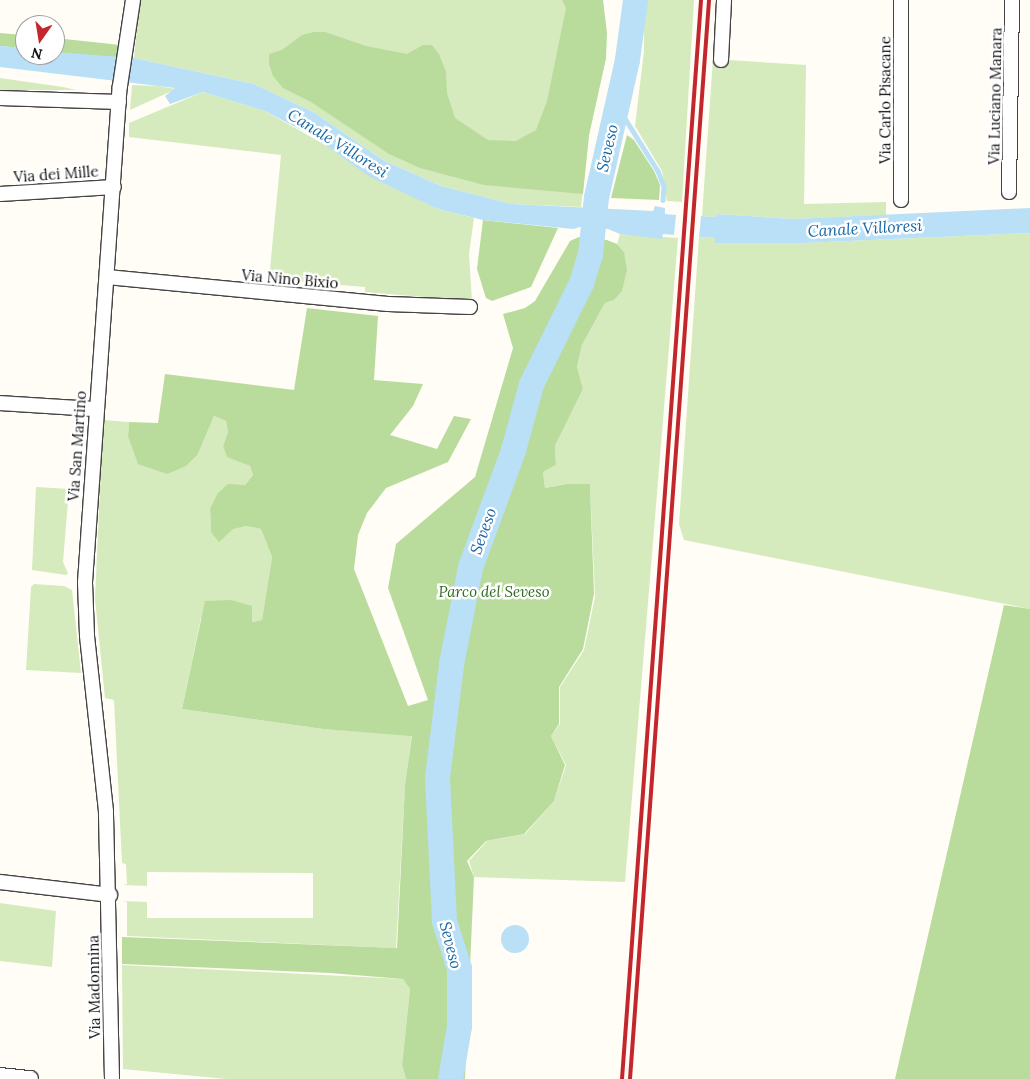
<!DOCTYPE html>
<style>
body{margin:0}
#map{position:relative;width:1030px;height:1079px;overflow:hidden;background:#fffdf5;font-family:Lora,serif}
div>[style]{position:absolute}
.green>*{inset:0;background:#d5ebbd}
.forest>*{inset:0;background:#b9dc9c;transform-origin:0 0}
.water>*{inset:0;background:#b9e0f7}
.round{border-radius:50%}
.stream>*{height:4.5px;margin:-2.25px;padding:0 2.25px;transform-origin:2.25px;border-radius:2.25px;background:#b9e0f7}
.river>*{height:25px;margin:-12.5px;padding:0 12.5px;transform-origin:12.5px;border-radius:12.5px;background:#b9e0f7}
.roads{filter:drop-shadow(1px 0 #444) drop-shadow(-1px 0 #444) drop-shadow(0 1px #444) drop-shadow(0 -1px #444)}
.minor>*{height:14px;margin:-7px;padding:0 7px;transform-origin:7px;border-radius:7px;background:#fff}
.rail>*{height:4px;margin:-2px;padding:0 2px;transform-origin:2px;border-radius:2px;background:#c4262e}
span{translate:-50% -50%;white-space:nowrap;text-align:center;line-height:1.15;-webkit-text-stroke:5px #fff;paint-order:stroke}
.street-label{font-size:15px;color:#111}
.park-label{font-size:15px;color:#2f6b1f;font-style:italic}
.water-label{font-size:16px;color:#1768a6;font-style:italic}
.north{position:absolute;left:15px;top:15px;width:50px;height:50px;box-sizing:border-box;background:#fff;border:1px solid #a0a0a0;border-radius:50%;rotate:193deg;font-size:14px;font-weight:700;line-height:20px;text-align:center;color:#111}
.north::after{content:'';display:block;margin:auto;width:18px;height:22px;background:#c4262e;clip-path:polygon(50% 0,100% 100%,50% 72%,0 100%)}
</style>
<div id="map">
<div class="green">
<i style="clip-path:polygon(140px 0,603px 0,606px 58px,589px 135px,581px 207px,512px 204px,441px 186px,383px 160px,315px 113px,254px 84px,134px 58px)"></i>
<i style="clip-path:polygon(644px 0,694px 0,682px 202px,667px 201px,662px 171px,635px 126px,644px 51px)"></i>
<i style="clip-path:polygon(713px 59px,806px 65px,804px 204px,886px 202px,886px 215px,793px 219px,717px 214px,716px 217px,702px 216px)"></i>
<i style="clip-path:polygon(0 78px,63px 87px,76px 90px,0 90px)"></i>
<i style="clip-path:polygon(132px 85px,157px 86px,176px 89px,130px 110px)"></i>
<i style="clip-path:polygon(203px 92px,265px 111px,438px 209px,474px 218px,469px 254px,472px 301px,365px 292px,365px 287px,269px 279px,281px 155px,129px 137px,129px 123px)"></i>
<i style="clip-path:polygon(1030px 233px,1030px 609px,684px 540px,679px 524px,699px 237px,715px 238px,715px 243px,803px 243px)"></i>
<i style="clip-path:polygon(620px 234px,678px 238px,625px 882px,474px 877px,469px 861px,487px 841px,525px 834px,554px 801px,566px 765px,551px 736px,560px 724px,560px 687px,584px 650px,595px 597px,590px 484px,567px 484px,545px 488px,543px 472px,556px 465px,555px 446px,583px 389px,577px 367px,582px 345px,605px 303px,614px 300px,624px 252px,617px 244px)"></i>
<i style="clip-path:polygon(214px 416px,226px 421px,228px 432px,223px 446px,227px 456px,250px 466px,253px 475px,245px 485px,217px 494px,210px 510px,211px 532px,246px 526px,261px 529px,272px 557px,262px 620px,252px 622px,252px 606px,201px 618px,182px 709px,323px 729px,412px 735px,405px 787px,396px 948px,127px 936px,127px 902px,122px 901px,147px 902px,147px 918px,313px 918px,313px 873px,147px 872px,147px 886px,123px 885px,127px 884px,126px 864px,122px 863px,114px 700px,105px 698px,95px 599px,103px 420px,129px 422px,128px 436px,198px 454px)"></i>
<i style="clip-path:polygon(36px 487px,69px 489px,63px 562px,68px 573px,66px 575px,32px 570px)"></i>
<i style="clip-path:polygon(34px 584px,64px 586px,72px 590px,81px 673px,26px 670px,31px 587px)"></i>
<i style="clip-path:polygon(0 903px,56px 911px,52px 967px,0 961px)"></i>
<i style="clip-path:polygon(122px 965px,403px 979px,410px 989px,402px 1065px,406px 1079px,226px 1079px,123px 1069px)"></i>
</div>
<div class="forest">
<i style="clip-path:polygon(562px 0,603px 0,607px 33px,606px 58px,589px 135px,583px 194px,484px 185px,420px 168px,389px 154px,311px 102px,283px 88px,273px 76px,269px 64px,269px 54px,282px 50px,302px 35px,314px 32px,325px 32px,366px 46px,407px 54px,423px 45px,432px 45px,439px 54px,446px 72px,447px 93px,455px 118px,488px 140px,516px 141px,536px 130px,547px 101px,566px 8px)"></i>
<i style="left:0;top:33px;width:25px;height:13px;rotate:5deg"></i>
<i style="left:55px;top:38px;width:66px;height:14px;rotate:6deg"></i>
<i style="clip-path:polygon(627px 135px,634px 140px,654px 171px,660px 185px,659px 200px,611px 198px)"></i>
<i style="clip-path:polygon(483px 220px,558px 228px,531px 287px,492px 301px,486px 298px,477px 269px)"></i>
<i style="clip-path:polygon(579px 237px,607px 240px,617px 244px,624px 252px,627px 270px,622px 291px,614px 300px,605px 303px,582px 345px,577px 367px,583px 389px,555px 446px,556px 465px,543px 472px,545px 488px,567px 484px,590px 484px,594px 594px,583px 649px,559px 687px,559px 724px,551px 736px,565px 765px,554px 801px,524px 834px,486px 841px,467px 861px,474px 877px,465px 1079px,406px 1079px,402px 1065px,410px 989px,403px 979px,330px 973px,122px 964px,122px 937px,397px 948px,405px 785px,412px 736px,323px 729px,182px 709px,205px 601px,231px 600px,252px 606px,252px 622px,262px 620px,272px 557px,261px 529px,246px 526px,233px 529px,219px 542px,211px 532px,210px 509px,217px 494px,228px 484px,245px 485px,253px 475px,250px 466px,227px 457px,223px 446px,228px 432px,226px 421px,214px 416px,198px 454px,186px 466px,167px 474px,138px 464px,128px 436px,129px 422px,158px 423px,165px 374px,294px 390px,307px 308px,378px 316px,374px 380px,423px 384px,413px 406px,390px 435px,437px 449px,454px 416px,471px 419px,448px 462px,386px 488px,367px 513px,358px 535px,354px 569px,408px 706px,428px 700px,388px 588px,396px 544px,475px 477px,513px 348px,503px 314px,525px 308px,535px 301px,570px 241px)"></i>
<i style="clip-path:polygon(1004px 605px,1030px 609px,1030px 1079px,895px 1079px)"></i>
</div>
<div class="water">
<i style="clip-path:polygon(0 46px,25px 48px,25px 55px,55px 55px,55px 52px,134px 58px,254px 84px,315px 113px,383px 160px,441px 186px,512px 204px,653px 211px,655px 206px,665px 208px,665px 214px,676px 215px,674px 235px,663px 234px,662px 239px,620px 234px,608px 229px,580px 227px,573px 229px,483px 220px,438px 209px,370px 177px,314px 137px,265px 111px,203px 92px,170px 104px,165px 96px,175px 88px,0 67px)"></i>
<i style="clip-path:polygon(1030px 208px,1030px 233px,803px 243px,715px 243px,715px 238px,699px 237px,701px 216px,716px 217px,717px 214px,793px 219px)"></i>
<i class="round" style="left:501px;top:925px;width:28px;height:28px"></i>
</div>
<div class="stream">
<i style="left:616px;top:104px;width:79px;rotate:57.9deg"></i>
<i style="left:658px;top:171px;width:17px;rotate:69deg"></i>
<i style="left:664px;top:187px;width:13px;rotate:94deg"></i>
</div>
<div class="river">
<i style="left:450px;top:1079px;width:54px;rotate:-80.4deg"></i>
<i style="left:459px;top:1026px;width:58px;rotate:-90deg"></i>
<i style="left:459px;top:968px;width:49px;rotate:-107.7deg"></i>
<i style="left:444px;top:921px;width:144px;rotate:-92.8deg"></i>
<i style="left:437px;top:777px;width:114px;rotate:-82.9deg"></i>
<i style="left:451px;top:664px;width:99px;rotate:-78.9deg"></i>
<i style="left:470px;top:567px;width:125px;rotate:-69.8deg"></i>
<i style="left:513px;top:450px;width:68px;rotate:-74.7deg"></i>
<i style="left:531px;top:384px;width:113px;rotate:-63.7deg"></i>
<i style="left:581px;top:283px;width:30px;rotate:-73deg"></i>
<i style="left:590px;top:254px;width:57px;rotate:-84deg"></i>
<i style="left:596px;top:197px;width:141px;rotate:-77.3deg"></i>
<i style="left:627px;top:59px;width:60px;rotate:-82.3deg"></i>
</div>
<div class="roads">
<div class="minor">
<i style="left:721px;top:60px;width:60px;rotate:-87.1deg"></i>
<i style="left:0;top:98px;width:119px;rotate:1.9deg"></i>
<i style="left:1009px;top:192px;width:192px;rotate:-89.1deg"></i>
<i style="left:0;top:194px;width:114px;rotate:-3.5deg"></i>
<i style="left:901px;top:200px;width:200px;rotate:-90deg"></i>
<i style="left:107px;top:277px;width:282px;rotate:5.5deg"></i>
<i style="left:388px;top:304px;width:82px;rotate:2.1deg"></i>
<i style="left:0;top:403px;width:95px;rotate:3.6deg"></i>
<i style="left:0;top:882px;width:111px;rotate:6.7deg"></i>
<i style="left:0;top:1075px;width:31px;rotate:6deg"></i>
<i style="left:112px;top:1079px;width:268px;rotate:-91.3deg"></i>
<i style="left:106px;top:811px;width:177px;rotate:-96.2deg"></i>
<i style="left:87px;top:635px;width:53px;rotate:-92.2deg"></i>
<i style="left:85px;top:582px;width:497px;rotate:-86deg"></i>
<i style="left:120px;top:86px;width:87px;rotate:-81.4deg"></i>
</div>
</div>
<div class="rail">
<i style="left:622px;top:1079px;width:1082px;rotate:-85.81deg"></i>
<i style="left:630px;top:1079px;width:1082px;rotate:-85.81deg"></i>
</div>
<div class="street-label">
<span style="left:995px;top:96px;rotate:-89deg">Via Luciano Manara</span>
<span style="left:885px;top:100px;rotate:-90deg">Via Carlo Pisacane</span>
<span style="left:56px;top:174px;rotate:-4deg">Via dei Mille</span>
<span style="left:290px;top:279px;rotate:5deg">Via Nino Bixio</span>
<span style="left:77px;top:446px;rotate:-86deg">Via San Martino</span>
<span style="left:94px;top:987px;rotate:-91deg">Via Madonnina</span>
</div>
<div class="park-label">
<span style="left:494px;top:592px">Parco del Seveso</span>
</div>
<div class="water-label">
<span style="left:338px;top:143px;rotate:32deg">Canale Villoresi</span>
<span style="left:607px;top:148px;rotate:-77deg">Seveso</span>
<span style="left:865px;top:228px;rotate:-3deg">Canale Villoresi</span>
<span style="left:483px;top:531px;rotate:-70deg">Seveso</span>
<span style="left:451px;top:945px;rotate:76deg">Seveso</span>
</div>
<div class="north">N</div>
</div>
